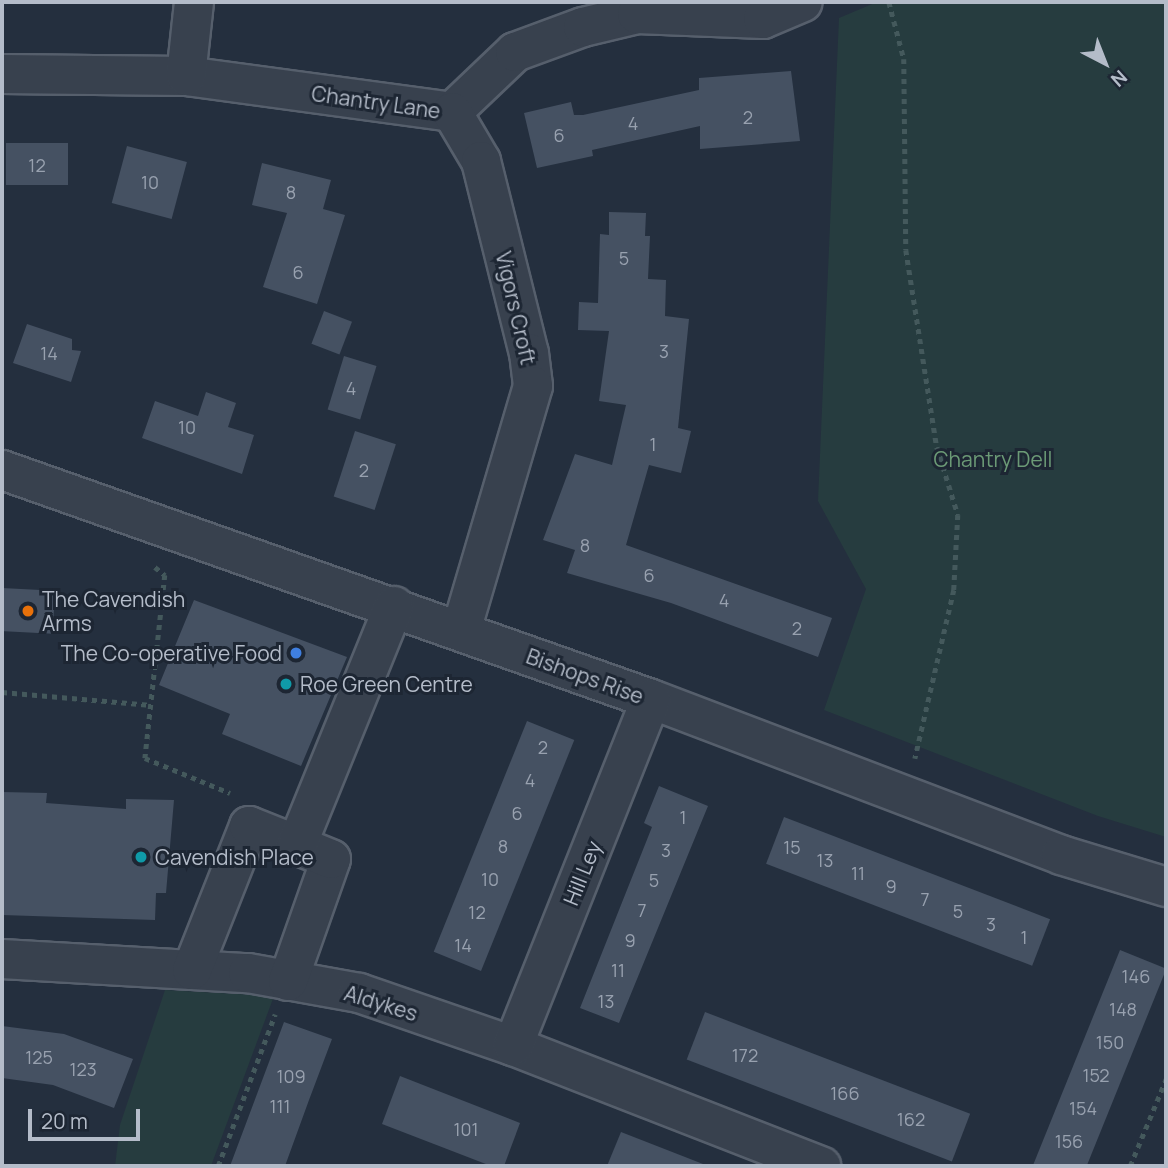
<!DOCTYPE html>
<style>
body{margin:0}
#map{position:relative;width:1168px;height:1168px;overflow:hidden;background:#242f3e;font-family:Manrope,sans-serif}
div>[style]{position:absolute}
.green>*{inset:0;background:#263c3f}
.building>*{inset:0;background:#455162;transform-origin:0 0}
.path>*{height:4.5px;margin-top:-2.25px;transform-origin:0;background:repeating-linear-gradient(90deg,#44595c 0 5px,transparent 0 10px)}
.roads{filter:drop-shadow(2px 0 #565f6c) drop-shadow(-2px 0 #565f6c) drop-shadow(0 2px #565f6c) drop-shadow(0 -2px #565f6c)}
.minor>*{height:38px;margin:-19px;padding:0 19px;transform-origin:19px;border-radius:19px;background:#38414e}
.dots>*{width:19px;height:19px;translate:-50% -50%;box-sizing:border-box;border:4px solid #1d2633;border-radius:50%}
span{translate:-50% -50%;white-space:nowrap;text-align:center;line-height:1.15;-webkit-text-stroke:6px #1d2633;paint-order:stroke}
.number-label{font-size:18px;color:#98a1af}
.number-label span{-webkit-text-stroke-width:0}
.street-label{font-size:21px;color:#b4bcc9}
.park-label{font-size:21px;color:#6b9a76}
.poi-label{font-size:21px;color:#b4bcc9}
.left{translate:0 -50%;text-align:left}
.right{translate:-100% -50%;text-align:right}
.frame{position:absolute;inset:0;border:4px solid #b4bcc9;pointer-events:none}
.north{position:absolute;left:1070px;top:28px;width:70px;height:70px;-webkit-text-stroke:5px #1d2633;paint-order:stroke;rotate:138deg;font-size:19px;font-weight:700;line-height:28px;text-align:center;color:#b4bcc9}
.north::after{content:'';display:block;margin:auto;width:24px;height:32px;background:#b4bcc9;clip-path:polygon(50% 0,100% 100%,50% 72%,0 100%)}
.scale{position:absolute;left:28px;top:1109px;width:112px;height:32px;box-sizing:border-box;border:4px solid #b4bcc9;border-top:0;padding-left:9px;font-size:21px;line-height:24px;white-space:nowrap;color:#b4bcc9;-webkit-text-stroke:5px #1d2633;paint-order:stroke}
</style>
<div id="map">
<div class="green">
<i style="clip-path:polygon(877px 2px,1166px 2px,1166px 837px,1098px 816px,824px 710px,866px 589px,818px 501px,839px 18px)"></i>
<i style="clip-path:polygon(165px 990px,274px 996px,211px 1166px,115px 1166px,120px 1125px)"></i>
</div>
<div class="building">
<i style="clip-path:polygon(791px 71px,800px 141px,700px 149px,700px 126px,592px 150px,593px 156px,537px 168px,524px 113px,571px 102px,574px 115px,583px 115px,699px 90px,699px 78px)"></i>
<i style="left:68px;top:143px;width:42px;height:62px;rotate:90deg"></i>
<i style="left:127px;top:146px;width:62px;height:59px;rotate:15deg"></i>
<i style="clip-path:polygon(262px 163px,331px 180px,323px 209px,345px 215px,317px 304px,263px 287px,287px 213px,252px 205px)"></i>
<i style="clip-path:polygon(609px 212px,646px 213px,645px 236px,650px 236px,648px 279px,666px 280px,665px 316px,689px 319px,678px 428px,691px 431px,681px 473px,649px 465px,626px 545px,832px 618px,818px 657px,671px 603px,567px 573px,575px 550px,543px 540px,575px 454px,612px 465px,626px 405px,599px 401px,609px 331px,578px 330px,579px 302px,598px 303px,600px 234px,609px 235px)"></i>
<i style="left:324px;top:311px;width:30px;height:35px;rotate:21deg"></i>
<i style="clip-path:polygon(27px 324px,72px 339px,72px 350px,81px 351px,71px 382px,13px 363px)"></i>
<i style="left:344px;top:356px;width:34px;height:56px;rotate:17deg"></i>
<i style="clip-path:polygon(206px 392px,236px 403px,228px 427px,254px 435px,242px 474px,142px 438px,155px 401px,198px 416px)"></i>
<i style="left:355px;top:431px;width:43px;height:69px;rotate:18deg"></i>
<i style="left:2px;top:588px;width:53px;height:43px;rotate:3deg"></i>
<i style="clip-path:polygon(194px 600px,347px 657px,301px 766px,222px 734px,230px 714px,159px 685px)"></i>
<i style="left:527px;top:721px;width:51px;height:249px;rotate:22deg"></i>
<i style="clip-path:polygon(659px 786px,708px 806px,619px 1023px,580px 1008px,652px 827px,644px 823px)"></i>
<i style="clip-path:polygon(2px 792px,47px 793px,46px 803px,126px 809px,126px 799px,174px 800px,166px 893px,156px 893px,155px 920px,2px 915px)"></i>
<i style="left:784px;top:817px;width:285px;height:50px;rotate:21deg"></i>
<i style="left:1120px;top:950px;width:50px;height:233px;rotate:22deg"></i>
<i style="left:705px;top:1012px;width:284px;height:51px;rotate:21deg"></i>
<i style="clip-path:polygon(284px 1022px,332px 1039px,309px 1100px,285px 1166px,230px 1166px)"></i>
<i style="clip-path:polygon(2px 1026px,64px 1034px,133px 1059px,114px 1108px,53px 1085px,2px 1078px)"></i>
<i style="clip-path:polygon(400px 1076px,520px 1123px,504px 1166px,491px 1166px,382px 1124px)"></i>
<i style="clip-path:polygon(621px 1132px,703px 1164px,703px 1166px,607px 1166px)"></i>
</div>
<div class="path">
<i style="left:889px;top:2px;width:59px;rotate:75.3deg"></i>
<i style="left:904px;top:59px;width:191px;rotate:89.4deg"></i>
<i style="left:906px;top:250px;width:199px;rotate:81.1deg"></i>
<i style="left:937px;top:447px;width:71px;rotate:72.8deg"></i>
<i style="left:958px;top:515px;width:75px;rotate:93.1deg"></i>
<i style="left:954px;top:590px;width:173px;rotate:103deg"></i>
<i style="left:155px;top:567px;width:13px;rotate:39deg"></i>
<i style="left:165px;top:575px;width:184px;rotate:96.2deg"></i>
<i style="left:145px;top:758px;width:92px;rotate:22.4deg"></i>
<i style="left:2px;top:692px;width:150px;rotate:5deg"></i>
<i style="left:218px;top:1166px;width:162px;rotate:-69.4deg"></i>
<i style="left:1130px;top:1166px;width:94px;rotate:-67.5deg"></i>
</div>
<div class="roads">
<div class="minor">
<i style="left:2px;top:74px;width:184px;rotate:0.6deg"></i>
<i style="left:186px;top:76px;width:268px;rotate:7.7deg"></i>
<i style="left:452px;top:112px;width:87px;rotate:-43.6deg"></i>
<i style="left:515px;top:52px;width:72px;rotate:-20.2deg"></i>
<i style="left:583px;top:27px;width:56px;rotate:-13.5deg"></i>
<i style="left:637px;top:14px;width:126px;rotate:2.3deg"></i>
<i style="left:763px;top:19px;width:43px;rotate:-23deg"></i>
<i style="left:186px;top:76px;width:74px;rotate:-83.8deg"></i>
<i style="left:452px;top:112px;width:57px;rotate:59.4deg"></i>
<i style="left:481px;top:161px;width:198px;rotate:76deg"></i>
<i style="left:529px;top:353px;width:33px;rotate:83deg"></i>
<i style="left:533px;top:386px;width:255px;rotate:106.4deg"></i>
<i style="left:2px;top:470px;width:688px;rotate:19.44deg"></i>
<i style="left:651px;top:699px;width:439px;rotate:20.8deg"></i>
<i style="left:1061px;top:855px;width:110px;rotate:16.9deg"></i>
<i style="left:2px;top:959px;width:246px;rotate:3.3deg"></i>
<i style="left:248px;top:973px;width:113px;rotate:10.2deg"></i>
<i style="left:359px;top:993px;width:163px;rotate:19deg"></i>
<i style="left:513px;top:1046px;width:331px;rotate:21.3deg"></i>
<i style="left:192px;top:970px;width:155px;rotate:-68.4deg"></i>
<i style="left:249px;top:826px;width:52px;rotate:21.6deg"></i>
<i style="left:288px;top:981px;width:129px;rotate:-70.6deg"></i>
<i style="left:331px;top:859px;width:37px;rotate:-158deg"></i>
<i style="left:297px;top:845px;width:258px;rotate:-67.9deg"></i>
<i style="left:513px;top:1046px;width:373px;rotate:-68.3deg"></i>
</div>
</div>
<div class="dots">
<i style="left:28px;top:611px;background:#e8710a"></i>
<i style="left:296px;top:653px;background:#3f7fe0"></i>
<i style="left:286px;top:684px;background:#0f9aa8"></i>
<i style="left:141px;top:857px;background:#0f9aa8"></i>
</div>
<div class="number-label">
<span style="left:748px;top:117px">2</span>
<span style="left:633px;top:123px">4</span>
<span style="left:559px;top:135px">6</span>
<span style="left:37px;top:165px">12</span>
<span style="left:150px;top:182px">10</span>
<span style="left:291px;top:192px">8</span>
<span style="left:624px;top:258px">5</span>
<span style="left:298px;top:272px">6</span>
<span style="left:664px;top:351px">3</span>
<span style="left:49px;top:353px">14</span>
<span style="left:351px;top:388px">4</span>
<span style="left:187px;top:427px">10</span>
<span style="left:653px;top:444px">1</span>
<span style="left:364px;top:470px">2</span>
<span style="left:585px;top:545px">8</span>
<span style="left:649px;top:575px">6</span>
<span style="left:724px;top:600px">4</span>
<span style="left:797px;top:628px">2</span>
<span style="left:543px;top:747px">2</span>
<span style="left:530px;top:780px">4</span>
<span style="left:517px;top:813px">6</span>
<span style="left:683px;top:817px">1</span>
<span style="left:503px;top:846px">8</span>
<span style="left:792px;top:847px">15</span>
<span style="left:666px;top:850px">3</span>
<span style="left:825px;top:860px">13</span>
<span style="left:858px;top:873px">11</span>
<span style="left:490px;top:879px">10</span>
<span style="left:654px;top:880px">5</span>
<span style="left:891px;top:886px">9</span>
<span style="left:925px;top:899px">7</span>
<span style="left:642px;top:910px">7</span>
<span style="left:958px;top:911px">5</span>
<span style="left:477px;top:912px">12</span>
<span style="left:991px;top:924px">3</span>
<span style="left:1024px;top:937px">1</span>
<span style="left:630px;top:940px">9</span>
<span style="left:463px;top:945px">14</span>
<span style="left:618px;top:970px">11</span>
<span style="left:1136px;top:976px">146</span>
<span style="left:606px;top:1001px">13</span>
<span style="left:1123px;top:1009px">148</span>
<span style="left:1110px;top:1042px">150</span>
<span style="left:745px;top:1055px">172</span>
<span style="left:39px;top:1057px">125</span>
<span style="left:83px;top:1069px">123</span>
<span style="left:1096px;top:1075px">152</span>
<span style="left:291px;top:1076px">109</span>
<span style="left:845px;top:1093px">166</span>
<span style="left:280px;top:1106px">111</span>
<span style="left:1083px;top:1108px">154</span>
<span style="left:911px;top:1119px">162</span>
<span style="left:466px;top:1129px">101</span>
<span style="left:1069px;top:1141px">156</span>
</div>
<div class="street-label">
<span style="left:376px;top:102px;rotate:8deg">Chantry Lane</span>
<span style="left:516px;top:308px;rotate:77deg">Vigors Croft</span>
<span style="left:585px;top:676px;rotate:20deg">Bishops Rise</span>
<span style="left:582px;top:873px;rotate:-68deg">Hill Ley</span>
<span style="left:381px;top:1003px;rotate:17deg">Aldykes</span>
</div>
<div class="park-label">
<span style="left:993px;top:459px">Chantry Dell</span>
</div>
<div class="poi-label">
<span class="left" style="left:42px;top:611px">The Cavendish<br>Arms</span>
<span class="right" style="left:282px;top:653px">The Co-operative Food</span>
<span class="left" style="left:300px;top:684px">Roe Green Centre</span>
<span class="left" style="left:155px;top:857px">Cavendish Place</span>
</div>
<div class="frame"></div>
<div class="north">N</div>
<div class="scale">20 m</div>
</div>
